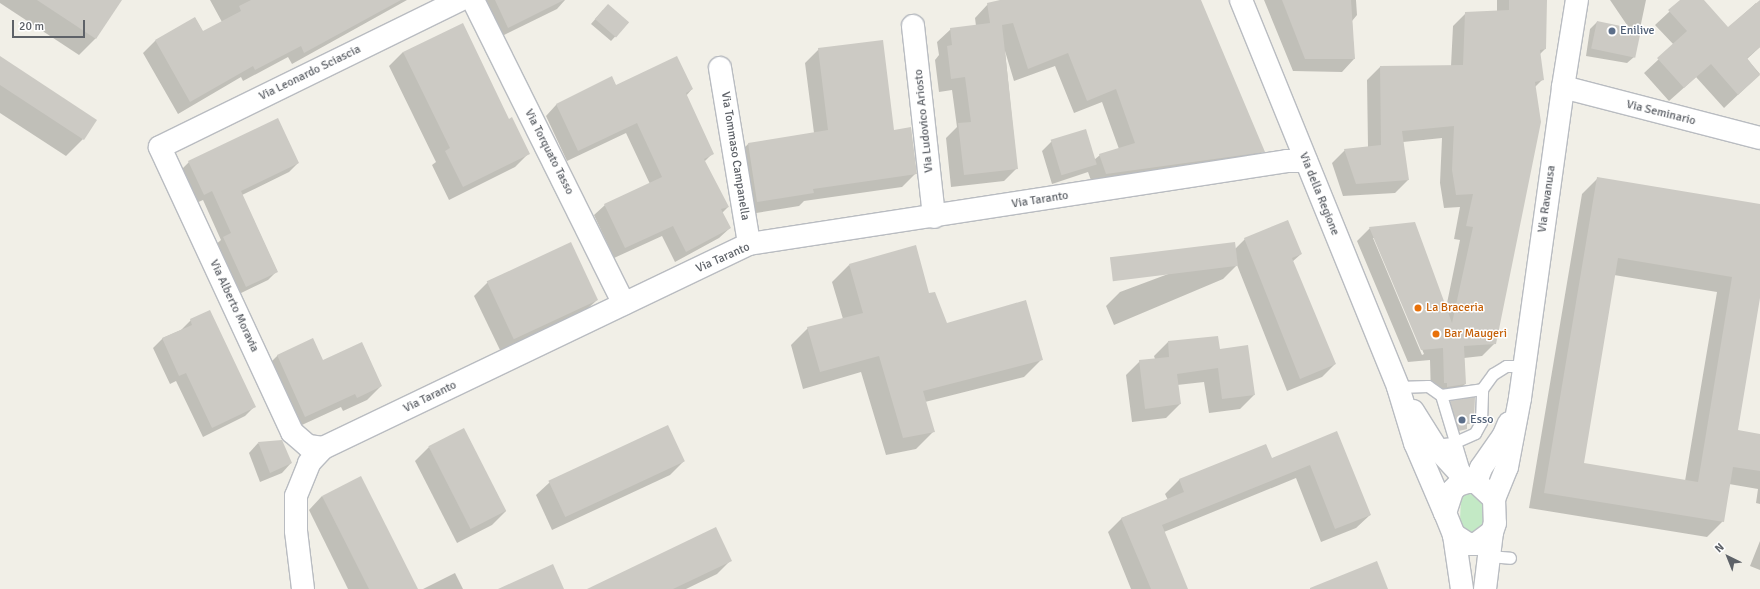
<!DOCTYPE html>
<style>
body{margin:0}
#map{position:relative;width:1760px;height:589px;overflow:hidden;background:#f1efe7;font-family:Signika,sans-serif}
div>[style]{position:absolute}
.green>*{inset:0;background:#c3e9c5}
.shadow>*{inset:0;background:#0003}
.building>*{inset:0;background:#cccac4;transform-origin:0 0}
.roads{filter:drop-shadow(1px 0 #b9bcc1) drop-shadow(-1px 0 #b9bcc1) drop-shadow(0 1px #b9bcc1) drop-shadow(0 -1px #b9bcc1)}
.service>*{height:11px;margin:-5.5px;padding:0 5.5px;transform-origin:5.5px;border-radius:5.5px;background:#fff}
.minor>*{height:22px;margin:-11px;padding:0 11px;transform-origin:11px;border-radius:11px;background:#fff}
.tertiary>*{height:22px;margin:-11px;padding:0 11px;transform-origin:11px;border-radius:11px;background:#fff}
.secondary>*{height:22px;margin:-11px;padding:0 11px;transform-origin:11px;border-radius:11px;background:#fff}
.dots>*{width:11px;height:11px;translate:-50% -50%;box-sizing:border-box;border:2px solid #fff;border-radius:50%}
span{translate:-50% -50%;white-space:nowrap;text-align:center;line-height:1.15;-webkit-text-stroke:3px #fff;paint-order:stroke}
.service-label{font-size:12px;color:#4e5e75}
.left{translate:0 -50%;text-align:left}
.street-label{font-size:12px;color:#5e6268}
.food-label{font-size:12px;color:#c56008}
.north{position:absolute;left:1708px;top:537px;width:40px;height:40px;-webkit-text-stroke:3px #fff;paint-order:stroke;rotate:317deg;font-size:11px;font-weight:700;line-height:16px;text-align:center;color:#5e6268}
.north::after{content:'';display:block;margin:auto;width:14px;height:18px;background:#5e6268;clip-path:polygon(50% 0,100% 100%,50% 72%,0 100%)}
.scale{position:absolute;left:12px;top:20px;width:73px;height:18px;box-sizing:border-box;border:2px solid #5e6268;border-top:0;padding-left:5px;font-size:12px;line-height:14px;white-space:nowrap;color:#5e6268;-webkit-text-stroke:3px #fff;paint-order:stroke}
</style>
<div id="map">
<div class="green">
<i style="clip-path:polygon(1469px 492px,1475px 494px,1484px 504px,1485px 522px,1476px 535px,1465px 534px,1460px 521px,1461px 497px)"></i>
</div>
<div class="shadow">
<i style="clip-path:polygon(0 0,121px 0,95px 39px,79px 55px,0 3px)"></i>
<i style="clip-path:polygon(210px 0,407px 0,292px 64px,288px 57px,243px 81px,241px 77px,178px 114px,143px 53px,155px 41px,195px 18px,203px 32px,222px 22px)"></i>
<i style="clip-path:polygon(476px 0,565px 0,557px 9px,496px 39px)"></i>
<i style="clip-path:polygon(1003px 0,1200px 0,1263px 151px,1250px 164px,1093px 186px,1088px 172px,1052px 184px,1042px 151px,1051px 142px,1085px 130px,1094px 160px,1100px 155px,1119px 149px,1102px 102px,1074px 113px,1055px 66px,1014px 81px,1005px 51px,1017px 168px,1004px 181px,951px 187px,946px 138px,957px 127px,952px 90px,939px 92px,935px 60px,939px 55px,937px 42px,951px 29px,976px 26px,975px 18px,988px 4px)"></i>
<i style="clip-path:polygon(1264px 0,1356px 0,1357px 15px,1352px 21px,1354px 59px,1342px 72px,1293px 71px)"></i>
<i style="clip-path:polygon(evenodd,1497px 0,1546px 0,1545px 49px,1539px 55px,1543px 79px,1535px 87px,1495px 343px,1482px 356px,1464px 358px,1465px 384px,1452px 397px,1435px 399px,1434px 395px,1431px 396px,1430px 360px,1408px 362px,1357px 241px,1370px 228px,1446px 308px,1460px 240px,1454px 239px,1460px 207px,1444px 208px,1440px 183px,1442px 138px,1403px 142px,1408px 180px,1395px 193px,1343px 196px,1332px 163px,1345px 150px,1368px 147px,1367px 80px,1380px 67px,1451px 66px,1453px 26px,1466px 13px,1497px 12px,1497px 0,1373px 238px,1375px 238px,1424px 354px,1422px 355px,1373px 238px)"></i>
<i style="clip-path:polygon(1610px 0,1646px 0,1634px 57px,1627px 63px,1586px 56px,1590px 29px,1597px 22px,1629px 28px)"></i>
<i style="clip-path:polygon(1682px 0,1702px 0,1728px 28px,1756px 3px,1760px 8px,1760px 47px,1747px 59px,1760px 74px,1724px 108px,1696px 77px,1669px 101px,1644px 73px,1674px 45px,1655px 25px)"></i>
<i style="clip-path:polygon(603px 10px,628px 23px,611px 41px,591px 24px)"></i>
<i style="clip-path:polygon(819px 49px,893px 131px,916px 173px,902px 187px,804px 201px,799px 206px,744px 215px,735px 158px,748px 144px,814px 133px,805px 63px)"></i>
<i style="clip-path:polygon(403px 52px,508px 120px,529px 153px,515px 167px,449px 200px,432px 165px,436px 162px,389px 66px)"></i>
<i style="clip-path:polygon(0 57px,83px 139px,66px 156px,0 113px)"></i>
<i style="clip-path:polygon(612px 78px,616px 86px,692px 89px,686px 96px,712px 154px,704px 162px,728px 207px,722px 213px,730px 228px,719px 238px,675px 262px,662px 236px,614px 258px,594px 215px,605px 205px,650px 184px,626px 133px,567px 161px,546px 116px,556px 105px)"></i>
<i style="clip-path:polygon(189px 162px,298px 163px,289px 172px,242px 195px,277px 271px,268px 280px,237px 295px,214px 246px,221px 240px,203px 200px,194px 204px,180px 171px)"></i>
<i style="clip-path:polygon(evenodd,1598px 178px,1760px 205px,1760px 291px,1737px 431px,1760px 435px,1760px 504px,1756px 503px,1758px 489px,1729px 484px,1723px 521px,1707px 537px,1529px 508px,1582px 194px,1598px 178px,1614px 275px,1717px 292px,1685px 481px,1583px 464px,1614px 275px)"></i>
<i style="clip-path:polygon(1245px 239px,1301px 254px,1292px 262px,1335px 364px,1322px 377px,1287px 391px,1237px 265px,1223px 279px,1114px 325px,1106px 306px,1120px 292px,1235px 249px)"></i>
<i style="clip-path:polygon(849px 265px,929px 295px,946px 324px,1042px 359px,1024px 377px,925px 402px,934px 431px,916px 449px,886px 455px,861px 372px,803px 389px,791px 345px,808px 328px,843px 319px,832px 282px)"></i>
<i style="clip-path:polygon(488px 282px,597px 300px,583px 313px,501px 352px,474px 296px)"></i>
<i style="clip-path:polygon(191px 320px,255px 406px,245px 416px,203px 437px,176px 381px,170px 384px,153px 348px,163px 338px,181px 330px)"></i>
<i style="clip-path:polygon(1168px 342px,1219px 350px,1254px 395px,1240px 409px,1209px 413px,1204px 382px,1177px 385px,1180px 404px,1166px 418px,1132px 422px,1126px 375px,1140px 361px,1155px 359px,1154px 356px)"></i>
<i style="clip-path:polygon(278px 355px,322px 361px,381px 386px,367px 400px,343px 411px,341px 407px,291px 430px,264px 369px)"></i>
<i style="clip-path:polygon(1451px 402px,1470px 422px,1455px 434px,1446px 406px)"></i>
<i style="clip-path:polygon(1337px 433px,1370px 515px,1356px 528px,1321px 542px,1296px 478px,1164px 532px,1187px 589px,1131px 589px,1108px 532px,1122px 518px,1168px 500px,1165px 494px,1179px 480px,1266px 445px,1271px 459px)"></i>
<i style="clip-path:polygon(258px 443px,291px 463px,282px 473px,260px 482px,249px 453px)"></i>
<i style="clip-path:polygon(429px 447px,506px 511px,492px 525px,457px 543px,415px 461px)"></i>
<i style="clip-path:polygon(684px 461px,670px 475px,552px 530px,536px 495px,550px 482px)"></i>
<i style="clip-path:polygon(322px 496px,417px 589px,348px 589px,309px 510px)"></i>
<i style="clip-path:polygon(1760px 541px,1760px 570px,1750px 566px)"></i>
<i style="clip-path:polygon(731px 560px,717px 574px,686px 589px,590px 589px)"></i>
<i style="clip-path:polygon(455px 573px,463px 589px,423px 589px)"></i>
</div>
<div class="building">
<i style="clip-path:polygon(37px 0,122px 0,96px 39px)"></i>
<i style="clip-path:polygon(251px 0,401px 0,304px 53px,301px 46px,255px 70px,253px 66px,190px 102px,155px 40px,195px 17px,203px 31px,241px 11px,239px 6px)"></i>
<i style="clip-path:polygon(495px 0,564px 0,508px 28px)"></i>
<i style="clip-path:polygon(1000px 0,1201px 0,1265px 152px,1106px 174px,1099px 154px,1135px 143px,1116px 89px,1087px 101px,1068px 53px,1028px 69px,1013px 23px,1002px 25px,1018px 169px,964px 175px,958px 123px,971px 122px,965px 77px,951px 79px,947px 46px,952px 45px,950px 28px,990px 23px,987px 3px)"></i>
<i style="clip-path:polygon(1282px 0,1351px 0,1355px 59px,1305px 59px)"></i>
<i style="clip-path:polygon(1509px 0,1547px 0,1546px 49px,1540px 50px,1544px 80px,1535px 82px,1541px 122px,1496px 344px,1464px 346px,1466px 384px,1447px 387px,1447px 383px,1444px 383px,1443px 348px,1421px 350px,1369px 227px,1415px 222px,1452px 323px,1473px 227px,1466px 226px,1473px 194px,1456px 195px,1452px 170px,1454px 126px,1402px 131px,1409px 180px,1356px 184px,1344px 149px,1381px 145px,1380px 66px,1463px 65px,1465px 12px,1509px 10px)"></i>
<i style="clip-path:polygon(1680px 0,1704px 0,1728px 27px,1760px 0,1760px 47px,1747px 58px,1760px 75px,1738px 95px,1711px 64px,1684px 88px,1657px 58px,1687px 31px,1668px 10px)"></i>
<i style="left:608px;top:4px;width:28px;height:20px;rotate:41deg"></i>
<i style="left:1597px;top:21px;width:45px;height:28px;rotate:12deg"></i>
<i style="clip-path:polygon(463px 23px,509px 119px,512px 117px,530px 154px,463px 187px,445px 151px,450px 148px,403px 52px)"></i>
<i style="clip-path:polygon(883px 40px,894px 130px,911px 127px,917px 174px,813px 189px,814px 193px,757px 202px,748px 143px,828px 130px,818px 48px)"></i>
<i style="clip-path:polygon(0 56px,97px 120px,84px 140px,0 85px)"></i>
<i style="clip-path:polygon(677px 56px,693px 89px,686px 93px,714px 154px,704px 159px,729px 207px,721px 209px,731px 228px,686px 252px,673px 226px,625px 248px,604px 204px,662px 177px,637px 123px,578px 151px,556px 104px,612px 76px,616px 85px)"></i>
<i style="clip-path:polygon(278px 118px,299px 163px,241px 191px,278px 272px,246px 287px,223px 237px,231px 233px,212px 191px,204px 195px,188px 161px)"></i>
<i style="left:1086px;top:129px;width:37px;height:37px;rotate:73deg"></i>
<i style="clip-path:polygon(evenodd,1597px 177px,1760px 204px,1760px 298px,1738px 430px,1760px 434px,1760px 471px,1733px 467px,1724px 522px,1544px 493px,1597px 177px,1618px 258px,1732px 277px,1698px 482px,1584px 463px,1618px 258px)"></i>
<i style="clip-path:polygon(1288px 220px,1302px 254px,1292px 258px,1336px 364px,1300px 379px,1244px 238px)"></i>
<i style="left:571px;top:242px;width:64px;height:93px;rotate:65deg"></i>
<i style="left:1235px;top:242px;width:24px;height:126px;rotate:83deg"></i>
<i style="clip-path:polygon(916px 245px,929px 293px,935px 292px,947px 323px,1026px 300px,1043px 360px,923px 391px,935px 432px,903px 438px,879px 356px,820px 372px,807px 327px,863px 313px,849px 264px)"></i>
<i style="clip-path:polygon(210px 310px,256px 407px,212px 428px,186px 373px,179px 376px,162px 338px,192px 325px,190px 319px)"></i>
<i style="clip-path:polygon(1218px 336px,1220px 349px,1248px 345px,1255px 395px,1222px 399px,1218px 368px,1177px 374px,1181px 404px,1145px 409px,1139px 360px,1169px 357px,1168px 341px)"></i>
<i style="clip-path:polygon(313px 338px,323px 360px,362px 342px,382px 386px,357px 398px,355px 394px,305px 417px,277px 355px)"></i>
<i style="clip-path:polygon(1475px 397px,1474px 420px,1472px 424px,1467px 424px,1467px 429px,1459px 431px,1450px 401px)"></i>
<i style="left:668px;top:425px;width:40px;height:132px;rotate:65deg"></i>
<i style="left:464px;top:428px;width:93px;height:40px;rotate:63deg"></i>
<i style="clip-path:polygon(1337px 431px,1371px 515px,1335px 529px,1310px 465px,1162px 525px,1188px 589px,1151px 589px,1121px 518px,1184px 492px,1179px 479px,1266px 444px,1272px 458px)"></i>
<i style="clip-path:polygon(282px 440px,292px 463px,270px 473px,258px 442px)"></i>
<i style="clip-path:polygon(361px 476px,418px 589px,369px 589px,322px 496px)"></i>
<i style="clip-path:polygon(716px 527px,732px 561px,673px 589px,587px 589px)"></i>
<i style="clip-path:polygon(1377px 561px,1388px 589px,1310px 589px,1310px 588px)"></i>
<i style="clip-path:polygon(553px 564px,564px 589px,498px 589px)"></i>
</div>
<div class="roads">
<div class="service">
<i style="left:1398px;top:387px;width:30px;rotate:-2deg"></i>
<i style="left:1428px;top:386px;width:16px;rotate:35deg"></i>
<i style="left:1441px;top:395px;width:76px;rotate:73.2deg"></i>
<i style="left:1441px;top:395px;width:41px;rotate:-8.3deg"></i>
<i style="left:1434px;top:445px;width:19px;rotate:-6deg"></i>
<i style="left:1453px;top:443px;width:24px;rotate:-24deg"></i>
<i style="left:1475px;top:433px;width:13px;rotate:-61deg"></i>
<i style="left:1481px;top:422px;width:33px;rotate:-88deg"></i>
<i style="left:1482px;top:389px;width:19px;rotate:-54deg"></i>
<i style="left:1493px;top:374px;width:15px;rotate:-32deg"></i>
<i style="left:1506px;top:366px;width:17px"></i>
<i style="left:1489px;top:556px;width:21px;rotate:5deg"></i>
</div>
<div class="minor">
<i style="left:473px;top:0;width:339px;rotate:63.6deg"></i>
<i style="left:913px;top:26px;width:192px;rotate:83.7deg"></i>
<i style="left:720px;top:68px;width:178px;rotate:80.6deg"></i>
<i style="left:323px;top:448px;width:15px;rotate:-172deg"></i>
<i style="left:308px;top:446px;width:21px;rotate:-139deg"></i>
<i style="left:292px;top:432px;width:314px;rotate:-114.9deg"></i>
<i style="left:160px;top:147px;width:334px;rotate:-26.1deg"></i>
<i style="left:303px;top:589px;width:58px;rotate:-96.9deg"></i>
<i style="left:296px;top:531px;width:35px;rotate:-90deg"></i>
<i style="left:296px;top:496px;width:35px;rotate:-68deg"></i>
<i style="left:309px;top:463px;width:21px;rotate:-47deg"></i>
<i style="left:323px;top:448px;width:472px;rotate:-25.6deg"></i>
<i style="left:749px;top:244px;width:544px;rotate:-8.77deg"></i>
<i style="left:1287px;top:161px;width:19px"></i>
</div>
<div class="tertiary">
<i style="left:1563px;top:87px;width:203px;rotate:14.5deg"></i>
<i style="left:1476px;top:482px;width:15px;rotate:-70deg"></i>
<i style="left:1481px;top:468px;width:38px;rotate:-55deg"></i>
<i style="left:1503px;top:437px;width:15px;rotate:-67deg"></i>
<i style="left:1494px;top:499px;width:35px;rotate:-68deg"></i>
<i style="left:1507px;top:467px;width:70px;rotate:-79.3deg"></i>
<i style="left:1520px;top:398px;width:314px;rotate:-82.1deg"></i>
<i style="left:1563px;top:87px;width:88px;rotate:-80.9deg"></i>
</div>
<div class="secondary">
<i style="left:1241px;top:0;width:418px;rotate:67.9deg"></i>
<i style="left:1398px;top:387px;width:59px;rotate:73.1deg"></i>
<i style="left:1415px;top:443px;width:76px;rotate:66.8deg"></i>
<i style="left:1413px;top:411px;width:40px;rotate:58deg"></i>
<i style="left:1434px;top:445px;width:50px;rotate:47.4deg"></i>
<i style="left:1468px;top:482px;width:8px"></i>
<i style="left:1476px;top:482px;width:25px;rotate:43deg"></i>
<i style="left:1494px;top:499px;width:24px;rotate:88deg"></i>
<i style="left:1495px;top:523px;width:9px;rotate:108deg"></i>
<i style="left:1492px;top:532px;width:20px;rotate:143deg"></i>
<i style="left:1476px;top:544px;width:8px;rotate:180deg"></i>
<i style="left:1468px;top:544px;width:17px;rotate:-147deg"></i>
<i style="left:1454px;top:535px;width:24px;rotate:-112deg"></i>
<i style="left:1445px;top:513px;width:23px;rotate:-72deg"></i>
<i style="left:1452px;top:491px;width:8px;rotate:-45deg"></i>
<i style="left:1458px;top:485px;width:10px;rotate:-17deg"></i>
<i style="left:1454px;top:535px;width:55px;rotate:81.6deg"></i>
<i style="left:1485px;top:589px;width:57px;rotate:-83deg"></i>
</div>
</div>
<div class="dots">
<i style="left:1612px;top:31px;background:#5c6f8a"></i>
<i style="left:1418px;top:308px;background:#e8710a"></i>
<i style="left:1436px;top:334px;background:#e8710a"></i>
<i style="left:1462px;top:420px;background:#5c6f8a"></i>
</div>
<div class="service-label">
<span class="left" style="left:1620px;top:31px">Enilive</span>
<span class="left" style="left:1470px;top:420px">Esso</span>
</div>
<div class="street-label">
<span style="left:310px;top:73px;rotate:-26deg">Via Leonardo Sciascia</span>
<span style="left:1661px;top:113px;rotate:14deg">Via Seminario</span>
<span style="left:924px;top:121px;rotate:-96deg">Via Ludovico Ariosto</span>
<span style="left:549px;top:152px;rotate:63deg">Via Torquato Tasso</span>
<span style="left:735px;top:156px;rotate:81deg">Via Tommaso Campanella</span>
<span style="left:1319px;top:194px;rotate:68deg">Via della Regione</span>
<span style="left:1547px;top:199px;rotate:-82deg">Via Ravanusa</span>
<span style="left:1040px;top:200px;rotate:-9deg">Via Taranto</span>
<span style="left:723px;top:258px;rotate:-24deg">Via Taranto</span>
<span style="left:234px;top:306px;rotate:65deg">Via Alberto Moravia</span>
<span style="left:430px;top:397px;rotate:-26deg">Via Taranto</span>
</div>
<div class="food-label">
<span class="left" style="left:1426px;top:308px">La Braceria</span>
<span class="left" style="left:1444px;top:334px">Bar Maugeri</span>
</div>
<div class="north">N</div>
<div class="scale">20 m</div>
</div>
